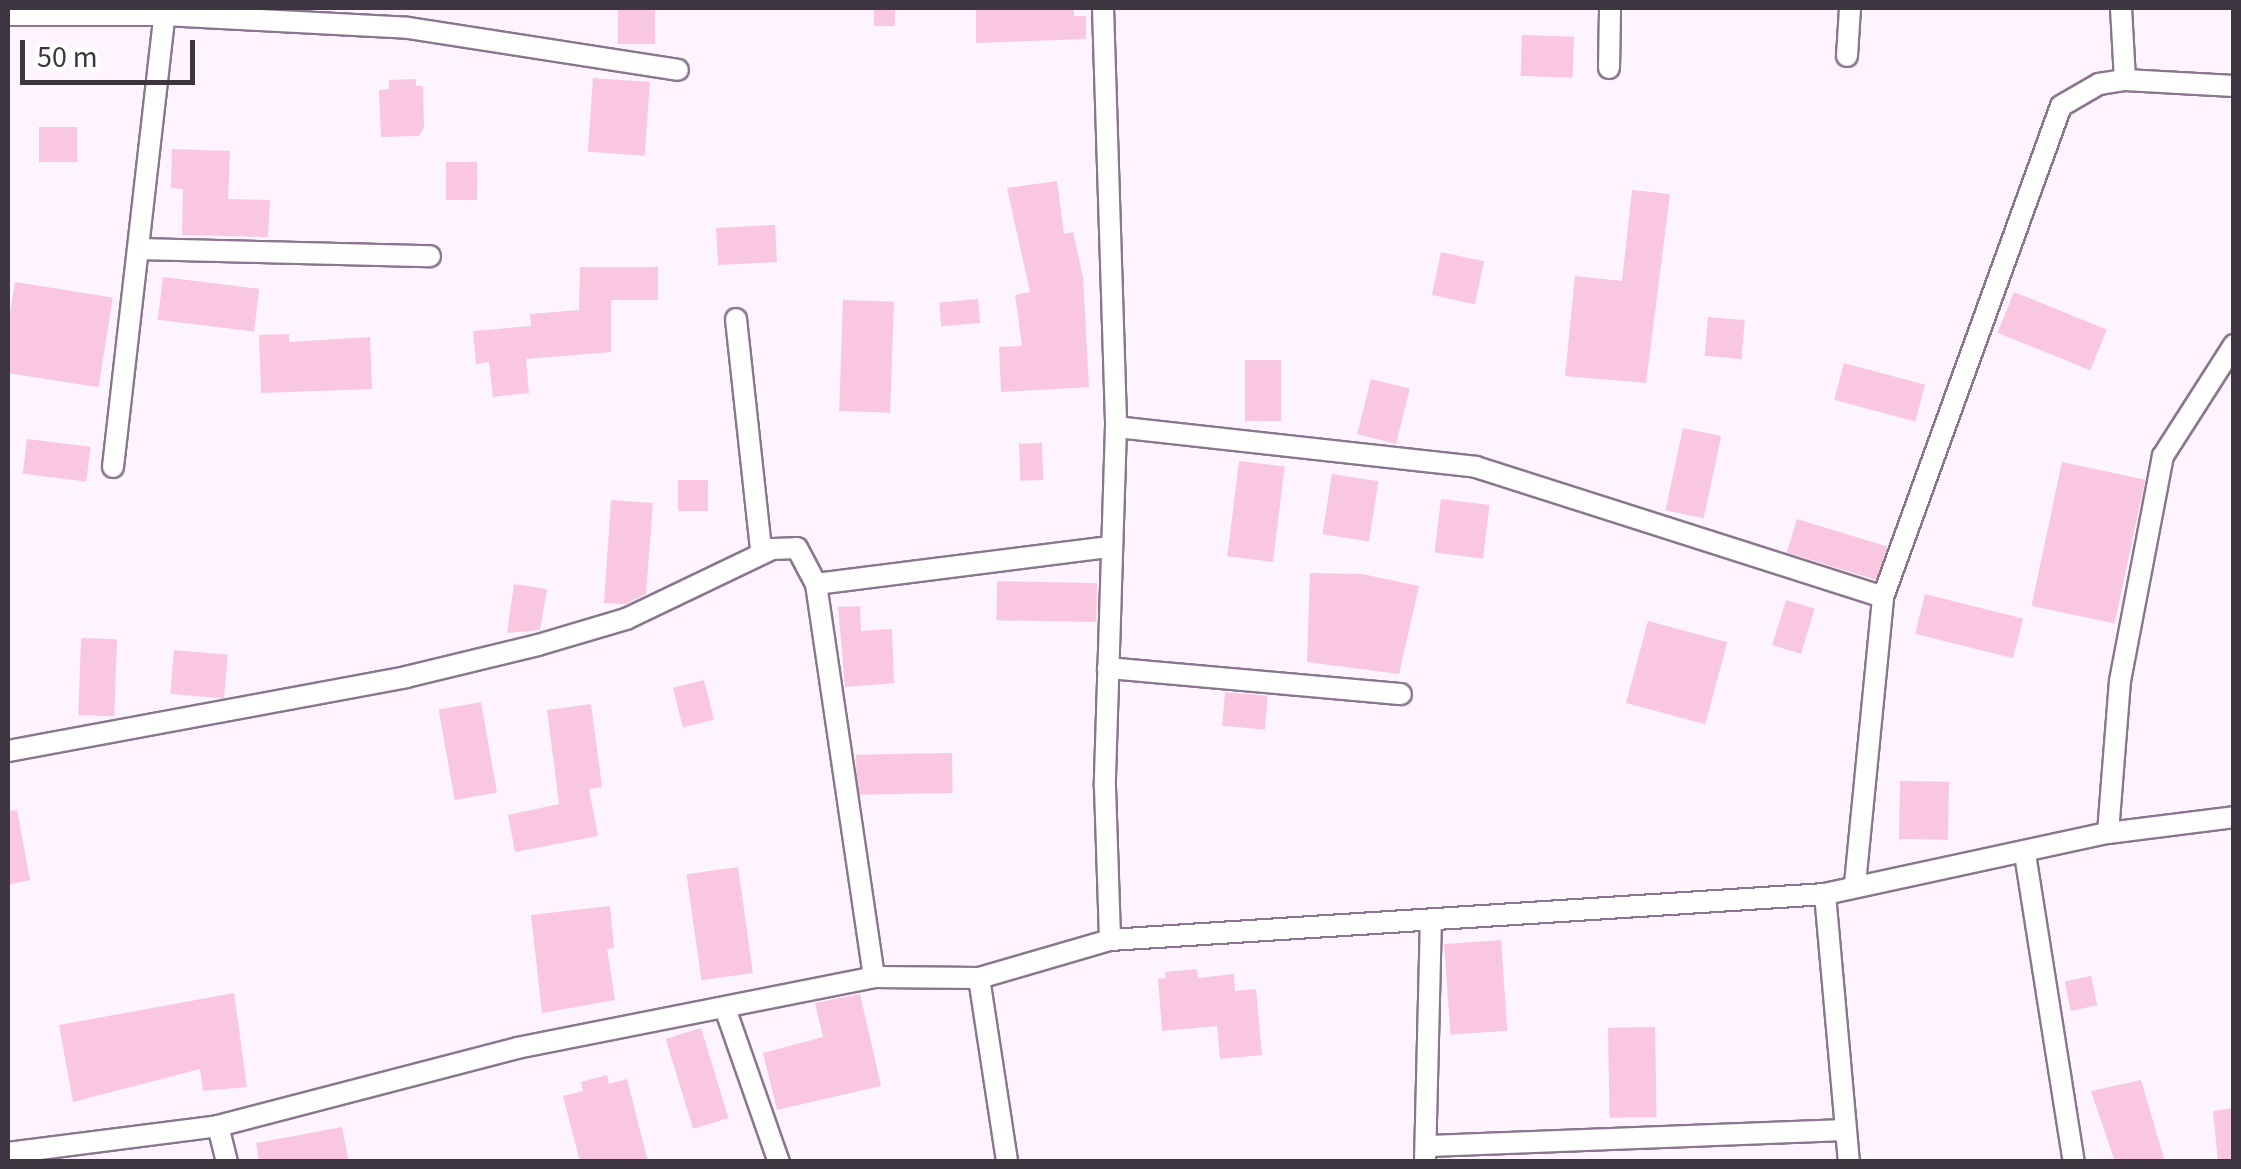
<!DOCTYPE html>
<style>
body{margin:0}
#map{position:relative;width:2241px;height:1169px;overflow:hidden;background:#fdf4ff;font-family:"Source Sans 3",sans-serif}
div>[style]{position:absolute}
.building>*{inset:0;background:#fac7e1;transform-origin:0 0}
.roads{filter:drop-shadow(2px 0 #8a768e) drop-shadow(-2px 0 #8a768e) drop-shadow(0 2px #8a768e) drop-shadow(0 -2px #8a768e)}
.street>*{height:20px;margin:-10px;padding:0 10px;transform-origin:10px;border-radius:10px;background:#fff}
span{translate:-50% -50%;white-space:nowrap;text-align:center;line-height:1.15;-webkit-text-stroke:9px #fff;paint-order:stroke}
.frame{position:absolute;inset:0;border:10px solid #3d353f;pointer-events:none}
.scale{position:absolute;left:20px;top:40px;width:175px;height:45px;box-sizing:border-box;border:5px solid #3d353f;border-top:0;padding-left:12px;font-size:30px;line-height:35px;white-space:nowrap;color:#3d353f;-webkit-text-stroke:8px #fff;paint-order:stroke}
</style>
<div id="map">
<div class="building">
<i style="left:618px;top:8px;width:37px;height:36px"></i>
<i style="left:874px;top:8px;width:21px;height:18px"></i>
<i style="clip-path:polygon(976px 8px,1074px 8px,1074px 16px,1086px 16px,1086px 39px,976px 43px)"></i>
<i style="left:1522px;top:35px;width:52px;height:41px;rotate:2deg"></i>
<i style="left:593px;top:78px;width:57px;height:74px;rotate:4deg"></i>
<i style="clip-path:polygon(416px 79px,416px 86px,423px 86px,424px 127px,419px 136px,381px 137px,379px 90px,389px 89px,389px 80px)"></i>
<i style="left:39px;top:127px;width:38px;height:35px"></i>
<i style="clip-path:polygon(172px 149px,230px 151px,228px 199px,270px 200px,268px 237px,182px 235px,183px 189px,171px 188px)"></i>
<i style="left:446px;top:162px;width:31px;height:38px"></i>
<i style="clip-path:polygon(1057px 181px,1064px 234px,1073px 232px,1083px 277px,1089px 387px,1001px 392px,999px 347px,1022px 346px,1015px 295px,1030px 292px,1007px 188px)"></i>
<i style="clip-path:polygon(1632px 190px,1670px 194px,1646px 383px,1565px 376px,1575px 276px,1622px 281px)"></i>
<i style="left:775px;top:225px;width:37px;height:59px;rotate:87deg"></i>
<i style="left:1441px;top:252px;width:44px;height:44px;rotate:12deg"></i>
<i style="clip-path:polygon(580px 267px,658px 267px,658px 300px,611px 300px,611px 352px,526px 359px,529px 393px,493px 397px,489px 362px,476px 364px,473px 331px,531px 326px,530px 314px,579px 310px)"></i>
<i style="left:163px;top:277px;width:97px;height:43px;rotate:7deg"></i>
<i style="left:15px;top:282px;width:99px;height:91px;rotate:9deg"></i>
<i style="left:2014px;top:292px;width:100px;height:44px;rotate:22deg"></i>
<i style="left:978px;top:299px;width:24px;height:39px;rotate:85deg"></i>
<i style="left:843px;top:300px;width:51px;height:111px;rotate:2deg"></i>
<i style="left:1708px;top:317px;width:37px;height:39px;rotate:5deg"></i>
<i style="clip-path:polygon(289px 334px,289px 342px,370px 337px,372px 389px,261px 393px,259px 335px)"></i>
<i style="left:1245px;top:360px;width:36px;height:61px"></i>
<i style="left:1844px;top:363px;width:84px;height:38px;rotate:15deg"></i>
<i style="left:1371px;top:379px;width:40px;height:57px;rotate:14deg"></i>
<i style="left:1683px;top:428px;width:39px;height:84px;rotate:12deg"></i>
<i style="left:27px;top:439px;width:64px;height:35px;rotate:7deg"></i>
<i style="left:1042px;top:443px;width:37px;height:23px;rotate:88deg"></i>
<i style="left:1239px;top:461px;width:46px;height:96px;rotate:7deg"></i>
<i style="left:2062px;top:462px;width:85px;height:147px;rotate:12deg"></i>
<i style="left:1332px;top:474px;width:47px;height:61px;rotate:9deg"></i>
<i style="left:678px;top:480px;width:30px;height:31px"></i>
<i style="left:1441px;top:499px;width:49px;height:54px;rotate:7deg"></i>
<i style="clip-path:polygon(611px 500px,653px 503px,646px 594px,625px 604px,604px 603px)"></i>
<i style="left:1797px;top:519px;width:94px;height:35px;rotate:17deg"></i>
<i style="clip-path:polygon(1310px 573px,1362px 574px,1419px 586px,1399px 674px,1307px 662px)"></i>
<i style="left:1097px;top:583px;width:39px;height:100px;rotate:91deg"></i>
<i style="clip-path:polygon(514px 584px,547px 589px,540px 630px,507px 633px)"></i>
<i style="left:1925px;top:594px;width:101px;height:41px;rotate:14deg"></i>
<i style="left:1786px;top:600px;width:30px;height:47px;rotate:17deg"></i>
<i style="clip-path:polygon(860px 606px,861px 631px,892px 629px,894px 683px,845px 687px,838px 607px)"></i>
<i style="left:1648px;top:621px;width:82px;height:85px;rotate:15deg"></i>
<i style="left:81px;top:638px;width:36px;height:77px;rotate:2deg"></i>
<i style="left:174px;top:650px;width:54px;height:44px;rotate:5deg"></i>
<i style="left:704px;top:680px;width:41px;height:32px;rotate:76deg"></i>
<i style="left:1225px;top:692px;width:43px;height:34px;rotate:5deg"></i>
<i style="left:481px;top:702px;width:92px;height:43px;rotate:80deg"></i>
<i style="clip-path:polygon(591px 704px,602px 787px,589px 789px,598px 836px,515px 852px,508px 815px,559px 804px,547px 710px)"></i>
<i style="left:952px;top:753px;width:40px;height:96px;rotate:89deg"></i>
<i style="left:1900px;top:781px;width:49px;height:58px;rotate:1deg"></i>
<i style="clip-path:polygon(17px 810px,30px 880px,8px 885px,8px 811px)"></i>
<i style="left:738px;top:867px;width:107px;height:52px;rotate:82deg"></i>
<i style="clip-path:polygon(610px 906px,614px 948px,607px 949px,615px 1000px,542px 1013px,531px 915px)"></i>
<i style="left:1501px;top:940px;width:91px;height:57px;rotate:86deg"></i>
<i style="clip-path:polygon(1197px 969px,1198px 978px,1234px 974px,1235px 991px,1256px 989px,1262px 1055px,1220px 1059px,1217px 1026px,1162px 1031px,1158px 979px,1166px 978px,1165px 972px)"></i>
<i style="left:2091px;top:976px;width:30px;height:27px;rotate:78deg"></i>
<i style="clip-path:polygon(234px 993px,247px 1087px,203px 1091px,200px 1069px,73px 1102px,59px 1025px)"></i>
<i style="clip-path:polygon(860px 994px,881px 1086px,777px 1110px,763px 1053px,823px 1037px,815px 1003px)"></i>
<i style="left:1655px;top:1027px;width:90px;height:47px;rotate:89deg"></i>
<i style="left:701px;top:1028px;width:94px;height:37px;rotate:73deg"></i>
<i style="clip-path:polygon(607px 1075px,609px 1084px,627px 1079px,648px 1162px,580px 1162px,563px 1096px,583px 1091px,581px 1082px)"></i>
<i style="clip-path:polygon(2141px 1080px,2165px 1162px,2115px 1162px,2091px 1091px)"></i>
<i style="clip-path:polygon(2234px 1108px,2234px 1162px,2218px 1162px,2213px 1111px)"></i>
<i style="clip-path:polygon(342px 1127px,349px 1162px,259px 1162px,256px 1143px)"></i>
</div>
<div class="roads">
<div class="street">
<i style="left:1103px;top:8px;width:419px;rotate:88.2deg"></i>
<i style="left:1116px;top:427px;width:360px;rotate:91.8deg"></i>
<i style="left:1105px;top:787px;width:153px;rotate:88.1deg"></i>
<i style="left:2121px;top:8px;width:72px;rotate:86.8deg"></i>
<i style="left:8px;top:15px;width:156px"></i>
<i style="left:164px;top:15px;width:244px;rotate:3deg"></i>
<i style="left:408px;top:28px;width:273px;rotate:8.8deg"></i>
<i style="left:1847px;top:56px;width:48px;rotate:-86.4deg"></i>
<i style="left:1609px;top:68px;width:60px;rotate:-89deg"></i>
<i style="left:138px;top:249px;width:292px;rotate:1.4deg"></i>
<i style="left:736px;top:319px;width:233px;rotate:83.8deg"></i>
<i style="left:1116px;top:427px;width:362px;rotate:6.3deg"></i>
<i style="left:1476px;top:467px;width:427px;rotate:17.7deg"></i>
<i style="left:113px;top:467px;width:462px;rotate:-83.5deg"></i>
<i style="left:816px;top:584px;width:397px;rotate:81.6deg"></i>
<i style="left:1108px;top:668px;width:294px;rotate:5.1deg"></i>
<i style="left:8px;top:751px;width:405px;rotate:-10.5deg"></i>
<i style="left:406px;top:677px;width:136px;rotate:-13.6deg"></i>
<i style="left:538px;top:645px;width:92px;rotate:-16.5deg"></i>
<i style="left:626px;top:619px;width:162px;rotate:-25.6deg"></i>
<i style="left:772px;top:549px;width:25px;rotate:-2deg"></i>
<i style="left:797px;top:548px;width:41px;rotate:62.2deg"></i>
<i style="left:816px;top:584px;width:296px;rotate:-7.2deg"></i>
<i style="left:2108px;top:833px;width:152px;rotate:-85.5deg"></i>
<i style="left:2120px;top:681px;width:229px;rotate:-79.2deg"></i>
<i style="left:2163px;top:456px;width:132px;rotate:-57.4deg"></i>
<i style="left:2025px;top:854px;width:312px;rotate:81deg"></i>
<i style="left:1855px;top:884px;width:288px;rotate:-84.4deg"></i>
<i style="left:1883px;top:597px;width:522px;rotate:-70.07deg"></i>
<i style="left:2061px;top:106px;width:44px;rotate:-30.1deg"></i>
<i style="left:2099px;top:84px;width:26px;rotate:-9deg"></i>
<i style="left:2125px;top:80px;width:109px;rotate:3.2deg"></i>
<i style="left:1825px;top:894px;width:269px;rotate:84.9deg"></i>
<i style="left:979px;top:978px;width:186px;rotate:81.3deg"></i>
<i style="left:726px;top:1011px;width:160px;rotate:70.7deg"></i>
<i style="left:218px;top:1126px;width:37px;rotate:76deg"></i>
<i style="left:1426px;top:1146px;width:416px;rotate:-2.2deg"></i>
<i style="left:8px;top:1153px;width:212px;rotate:-7.3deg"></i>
<i style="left:218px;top:1126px;width:309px;rotate:-14.6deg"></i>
<i style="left:517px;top:1048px;width:364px;rotate:-11.2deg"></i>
<i style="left:874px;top:977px;width:105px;rotate:0.5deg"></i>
<i style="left:979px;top:978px;width:136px;rotate:-16.2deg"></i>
<i style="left:1110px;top:940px;width:716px;rotate:-3.68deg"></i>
<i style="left:1825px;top:894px;width:289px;rotate:-12.2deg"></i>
<i style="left:2108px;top:833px;width:127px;rotate:-7.2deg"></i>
<i style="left:1425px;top:1162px;width:241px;rotate:-88.6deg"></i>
</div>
</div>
<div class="frame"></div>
<div class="scale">50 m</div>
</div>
